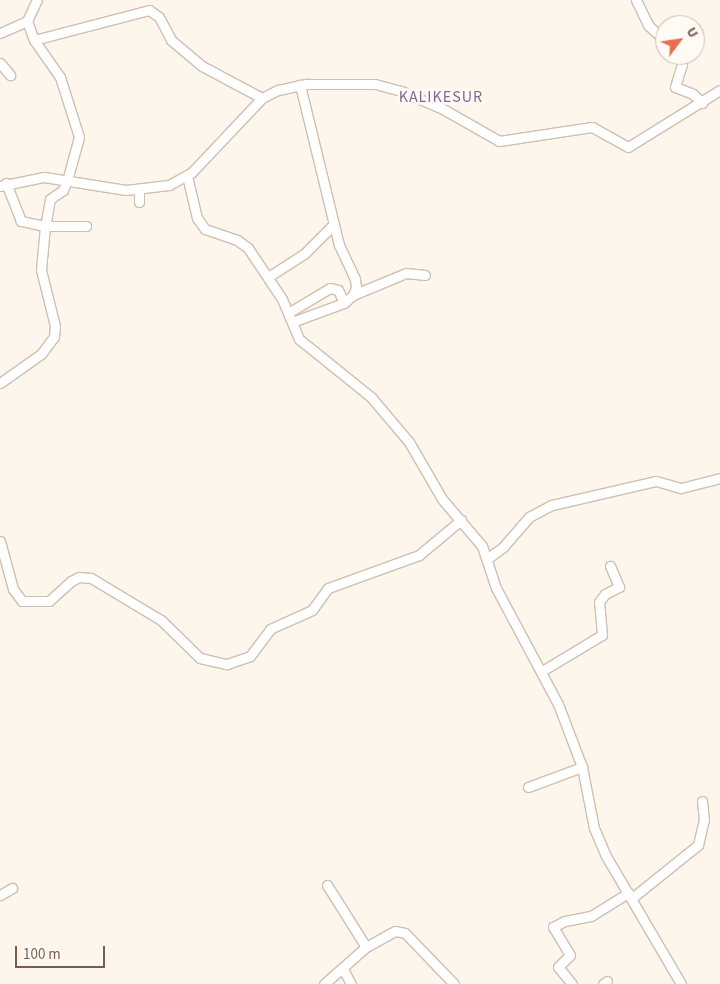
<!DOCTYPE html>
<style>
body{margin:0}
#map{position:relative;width:720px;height:984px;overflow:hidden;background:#fdf6ec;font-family:"Source Sans 3",sans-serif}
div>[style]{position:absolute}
.roads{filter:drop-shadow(1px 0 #d1beb0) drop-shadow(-1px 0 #d1beb0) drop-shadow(0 1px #d1beb0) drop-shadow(0 -1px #d1beb0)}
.minor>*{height:9px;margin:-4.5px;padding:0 4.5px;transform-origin:4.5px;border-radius:4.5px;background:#fff}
span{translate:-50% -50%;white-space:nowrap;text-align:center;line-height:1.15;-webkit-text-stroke:5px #fffaf3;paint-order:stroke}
.quarter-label{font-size:16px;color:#846695;letter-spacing:1px}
.north{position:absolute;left:655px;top:15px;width:50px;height:50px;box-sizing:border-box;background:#fffaf3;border:1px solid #cabbb1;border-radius:50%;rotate:59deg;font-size:14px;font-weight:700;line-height:20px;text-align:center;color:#7a5c4d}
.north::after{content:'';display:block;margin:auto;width:18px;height:22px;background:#e76f51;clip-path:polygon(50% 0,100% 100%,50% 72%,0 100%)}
.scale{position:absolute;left:15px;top:946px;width:90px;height:22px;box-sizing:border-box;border:2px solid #7a5c4d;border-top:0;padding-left:6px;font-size:15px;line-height:18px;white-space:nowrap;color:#7a5c4d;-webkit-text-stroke:4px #fffaf3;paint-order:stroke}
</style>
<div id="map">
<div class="roads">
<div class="minor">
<i style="left:636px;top:0;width:28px;rotate:64deg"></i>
<i style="left:648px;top:25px;width:23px;rotate:43deg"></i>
<i style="left:27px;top:21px;width:20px;rotate:70deg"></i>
<i style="left:34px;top:40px;width:45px;rotate:54.9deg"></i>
<i style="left:60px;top:77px;width:63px;rotate:72.4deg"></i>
<i style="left:79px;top:137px;width:46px;rotate:105.3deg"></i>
<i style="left:67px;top:181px;width:10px;rotate:114deg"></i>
<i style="left:63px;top:190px;width:16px;rotate:145deg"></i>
<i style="left:50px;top:199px;width:27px;rotate:100deg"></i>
<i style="left:45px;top:226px;width:41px"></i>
<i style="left:0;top:33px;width:30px;rotate:-24deg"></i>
<i style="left:27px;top:21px;width:23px;rotate:-65deg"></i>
<i style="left:34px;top:40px;width:119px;rotate:-14.6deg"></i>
<i style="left:149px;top:10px;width:12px;rotate:35deg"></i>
<i style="left:159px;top:17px;width:26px;rotate:62deg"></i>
<i style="left:171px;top:40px;width:40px;rotate:40deg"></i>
<i style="left:202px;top:66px;width:68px;rotate:28.1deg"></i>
<i style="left:680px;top:55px;width:9px;rotate:77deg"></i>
<i style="left:682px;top:64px;width:24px;rotate:107deg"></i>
<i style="left:675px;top:87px;width:19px;rotate:21deg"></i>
<i style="left:693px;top:94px;width:13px;rotate:45deg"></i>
<i style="left:0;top:63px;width:16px;rotate:50deg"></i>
<i style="left:187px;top:176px;width:43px;rotate:76.6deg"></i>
<i style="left:197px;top:218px;width:14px;rotate:54deg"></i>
<i style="left:205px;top:229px;width:34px;rotate:19deg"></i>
<i style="left:237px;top:240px;width:14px;rotate:36deg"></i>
<i style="left:248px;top:248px;width:61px;rotate:56.3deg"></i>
<i style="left:282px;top:299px;width:43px;rotate:67deg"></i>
<i style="left:299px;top:339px;width:92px;rotate:38.9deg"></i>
<i style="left:371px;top:397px;width:59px;rotate:49.8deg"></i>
<i style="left:409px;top:442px;width:66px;rotate:59.9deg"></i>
<i style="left:442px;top:499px;width:62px;rotate:49.6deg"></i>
<i style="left:482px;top:546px;width:44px;rotate:71.6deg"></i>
<i style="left:496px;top:588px;width:132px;rotate:61.9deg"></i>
<i style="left:558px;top:704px;width:67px;rotate:69.1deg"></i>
<i style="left:582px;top:767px;width:62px;rotate:78.9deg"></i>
<i style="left:594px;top:828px;width:30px;rotate:67deg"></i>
<i style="left:606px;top:856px;width:148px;rotate:59.6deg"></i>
<i style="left:0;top:186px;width:45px;rotate:-11.6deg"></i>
<i style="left:44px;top:177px;width:83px;rotate:9deg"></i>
<i style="left:126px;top:190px;width:43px;rotate:-6.6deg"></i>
<i style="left:169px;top:185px;width:26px;rotate:-29deg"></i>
<i style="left:192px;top:172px;width:102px;rotate:-46.6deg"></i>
<i style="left:262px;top:98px;width:18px;rotate:-27deg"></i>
<i style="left:278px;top:90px;width:30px;rotate:-12deg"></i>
<i style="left:307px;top:84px;width:68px"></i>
<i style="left:375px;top:84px;width:27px;rotate:15deg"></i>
<i style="left:401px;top:91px;width:46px;rotate:23.2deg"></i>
<i style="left:443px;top:109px;width:64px;rotate:29.7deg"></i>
<i style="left:499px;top:141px;width:94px;rotate:-8.6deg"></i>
<i style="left:592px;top:127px;width:41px;rotate:29.1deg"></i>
<i style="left:628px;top:147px;width:108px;rotate:-31.8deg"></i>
<i style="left:139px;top:202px;width:11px;rotate:-90deg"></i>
<i style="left:268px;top:277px;width:43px;rotate:-32.6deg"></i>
<i style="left:304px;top:254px;width:42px;rotate:-45deg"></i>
<i style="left:353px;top:295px;width:57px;rotate:-22.5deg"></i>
<i style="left:406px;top:273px;width:19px;rotate:6deg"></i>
<i style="left:288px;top:313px;width:49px;rotate:-30.8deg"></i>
<i style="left:330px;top:288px;width:8px;rotate:14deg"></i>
<i style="left:338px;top:290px;width:14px;rotate:65deg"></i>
<i style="left:292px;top:322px;width:55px;rotate:-20.1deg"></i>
<i style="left:344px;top:303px;width:12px;rotate:-42deg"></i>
<i style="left:353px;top:295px;width:9px;rotate:-69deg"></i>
<i style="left:356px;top:287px;width:8px;rotate:-97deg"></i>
<i style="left:355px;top:279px;width:38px;rotate:-115deg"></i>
<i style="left:339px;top:245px;width:165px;rotate:-103.7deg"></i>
<i style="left:0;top:383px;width:50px;rotate:-35.3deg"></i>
<i style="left:41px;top:354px;width:21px;rotate:-53deg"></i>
<i style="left:54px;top:337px;width:11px;rotate:-85deg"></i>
<i style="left:55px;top:326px;width:58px;rotate:-104deg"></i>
<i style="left:41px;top:270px;width:44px;rotate:-84.8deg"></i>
<i style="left:45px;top:226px;width:25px;rotate:-168deg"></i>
<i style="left:21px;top:221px;width:41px;rotate:-111.5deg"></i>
<i style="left:0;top:541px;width:50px;rotate:74.8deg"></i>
<i style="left:13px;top:589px;width:15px;rotate:53deg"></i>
<i style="left:22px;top:601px;width:27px"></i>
<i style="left:49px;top:601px;width:30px;rotate:-42deg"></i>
<i style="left:71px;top:581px;width:9px;rotate:-27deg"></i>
<i style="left:79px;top:577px;width:12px;rotate:5deg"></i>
<i style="left:91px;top:578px;width:82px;rotate:31deg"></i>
<i style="left:161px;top:620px;width:54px;rotate:44.3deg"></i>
<i style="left:200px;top:658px;width:28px;rotate:13deg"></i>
<i style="left:227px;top:664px;width:24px;rotate:-19deg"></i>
<i style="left:250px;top:656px;width:34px;rotate:-53deg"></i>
<i style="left:270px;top:629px;width:46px;rotate:-24.3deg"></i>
<i style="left:312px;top:610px;width:27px;rotate:-54deg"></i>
<i style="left:328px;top:588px;width:97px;rotate:-19.9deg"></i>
<i style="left:419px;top:555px;width:55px;rotate:-39.8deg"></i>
<i style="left:488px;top:558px;width:19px;rotate:-36deg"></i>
<i style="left:503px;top:547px;width:40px;rotate:-49deg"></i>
<i style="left:529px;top:517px;width:26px;rotate:-28deg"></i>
<i style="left:552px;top:505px;width:107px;rotate:-13deg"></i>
<i style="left:656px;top:481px;width:26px;rotate:16deg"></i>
<i style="left:681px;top:488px;width:40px;rotate:-14.4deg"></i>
<i style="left:542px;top:671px;width:70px;rotate:-31deg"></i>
<i style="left:602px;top:635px;width:33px;rotate:-95deg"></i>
<i style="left:599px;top:602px;width:10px;rotate:-53deg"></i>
<i style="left:605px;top:594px;width:16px;rotate:-27deg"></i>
<i style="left:619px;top:587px;width:23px;rotate:-113deg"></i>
<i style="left:528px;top:787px;width:58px;rotate:-20.3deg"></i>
<i style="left:327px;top:885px;width:73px;rotate:57.8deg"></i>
<i style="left:0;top:895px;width:14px;rotate:-30deg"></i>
<i style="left:632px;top:898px;width:85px;rotate:-38.8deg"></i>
<i style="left:698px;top:845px;width:26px;rotate:-77deg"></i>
<i style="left:704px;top:820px;width:19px;rotate:-96deg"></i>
<i style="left:343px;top:969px;width:17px;rotate:62deg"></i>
<i style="left:324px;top:984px;width:56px;rotate:-41.4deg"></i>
<i style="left:366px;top:947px;width:33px;rotate:-29deg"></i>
<i style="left:395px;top:931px;width:10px;rotate:11deg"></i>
<i style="left:405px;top:933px;width:71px;rotate:46.1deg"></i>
<i style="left:572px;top:984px;width:22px;rotate:-129deg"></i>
<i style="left:558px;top:967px;width:17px;rotate:-45deg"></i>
<i style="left:570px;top:955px;width:33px;rotate:-121deg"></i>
<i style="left:553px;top:927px;width:13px;rotate:-27deg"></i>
<i style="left:565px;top:921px;width:26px;rotate:-11deg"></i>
<i style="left:591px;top:916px;width:44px;rotate:-31.9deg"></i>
<i style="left:603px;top:984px;width:5px;rotate:-37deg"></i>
</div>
</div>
<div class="quarter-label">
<span style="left:441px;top:97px">KALIKESUR</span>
</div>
<div class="north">U</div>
<div class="scale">100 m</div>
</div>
